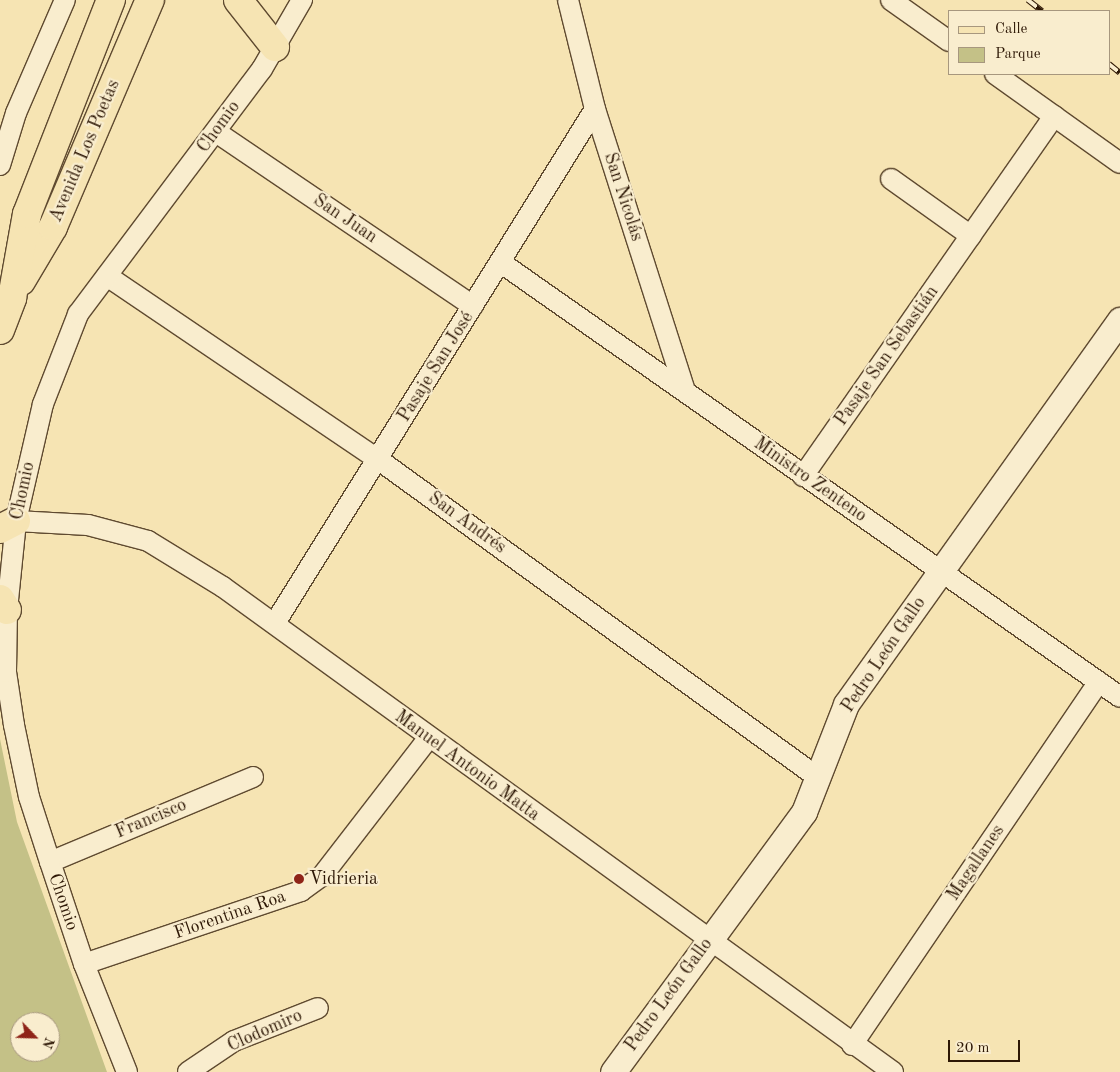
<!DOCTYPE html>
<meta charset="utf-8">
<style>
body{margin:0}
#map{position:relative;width:1120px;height:1072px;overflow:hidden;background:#f6e4b3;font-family:"Old Standard TT",serif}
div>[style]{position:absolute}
.green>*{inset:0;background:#c4c187}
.roads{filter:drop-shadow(1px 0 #5f4a30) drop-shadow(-1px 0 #5f4a30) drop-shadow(0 1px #5f4a30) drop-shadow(0 -1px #5f4a30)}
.minor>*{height:20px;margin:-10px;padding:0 10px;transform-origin:10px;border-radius:10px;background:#f9edce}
.tertiary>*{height:25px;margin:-12.5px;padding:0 12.5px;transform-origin:12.5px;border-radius:12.5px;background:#f9edce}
.primary>*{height:28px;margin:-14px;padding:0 14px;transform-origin:14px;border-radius:14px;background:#f6e4b3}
.rail>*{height:5.5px;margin-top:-2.75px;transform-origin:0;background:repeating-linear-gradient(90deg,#f9edce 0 11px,#2d1705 0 22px);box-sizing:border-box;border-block:1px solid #2d1705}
.dots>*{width:14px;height:14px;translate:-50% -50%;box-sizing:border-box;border:2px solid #f9edce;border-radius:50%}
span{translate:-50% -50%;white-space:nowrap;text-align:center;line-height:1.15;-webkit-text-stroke:4.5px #f9edce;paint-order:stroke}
.street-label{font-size:18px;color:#2d1705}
.poi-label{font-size:18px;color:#2d1705}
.left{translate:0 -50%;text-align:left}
.legend{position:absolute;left:948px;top:10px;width:162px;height:65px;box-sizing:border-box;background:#f9edce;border:1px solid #a7977e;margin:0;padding:6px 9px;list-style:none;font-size:15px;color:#2d1705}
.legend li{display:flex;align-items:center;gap:10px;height:25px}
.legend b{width:25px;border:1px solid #a7977e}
.north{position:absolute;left:10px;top:1012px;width:50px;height:50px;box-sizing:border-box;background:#f9edce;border:1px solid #a7977e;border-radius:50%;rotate:114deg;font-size:14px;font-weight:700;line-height:20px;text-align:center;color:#2d1705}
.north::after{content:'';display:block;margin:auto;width:18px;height:22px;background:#8f2418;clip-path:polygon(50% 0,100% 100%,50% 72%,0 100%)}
.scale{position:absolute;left:948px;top:1040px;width:72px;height:22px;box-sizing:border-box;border:2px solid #2d1705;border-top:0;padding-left:6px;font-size:15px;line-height:18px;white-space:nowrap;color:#2d1705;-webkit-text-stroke:4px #f9edce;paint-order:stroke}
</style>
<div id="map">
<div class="green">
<i style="clip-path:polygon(evenodd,0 739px,17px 822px,107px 1072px,0 1072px,0 739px,20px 1022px,50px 1022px,50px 1052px,20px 1052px,20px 1022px)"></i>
</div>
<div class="roads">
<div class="minor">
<i style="left:568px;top:0;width:112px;rotate:76.1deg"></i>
<i style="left:595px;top:109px;width:296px;rotate:72.3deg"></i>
<i style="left:891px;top:0;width:71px;rotate:35.3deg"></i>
<i style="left:995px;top:74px;width:153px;rotate:35.5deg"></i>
<i style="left:216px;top:132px;width:310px;rotate:34.1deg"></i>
<i style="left:0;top:165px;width:54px;rotate:-72.9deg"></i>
<i style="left:16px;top:113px;width:123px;rotate:-66.6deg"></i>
<i style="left:891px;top:179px;width:98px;rotate:35.5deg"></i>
<i style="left:500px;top:262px;width:757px;rotate:35.05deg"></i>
<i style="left:107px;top:276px;width:328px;rotate:34.1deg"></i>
<i style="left:379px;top:460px;width:544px;rotate:35.88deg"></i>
<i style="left:803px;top:476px;width:439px;rotate:-55.1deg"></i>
<i style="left:16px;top:521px;width:72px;rotate:3.2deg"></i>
<i style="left:88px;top:525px;width:62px;rotate:14.9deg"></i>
<i style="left:148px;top:541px;width:88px;rotate:31.5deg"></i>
<i style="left:223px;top:587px;width:827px;rotate:35.9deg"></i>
<i style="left:275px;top:623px;width:605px;rotate:-58.09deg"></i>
<i style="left:50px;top:862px;width:220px;rotate:-22.7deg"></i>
<i style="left:84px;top:964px;width:229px;rotate:-18.6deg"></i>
<i style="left:301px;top:891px;width:26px;rotate:-36deg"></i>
<i style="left:322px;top:876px;width:173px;rotate:-52.3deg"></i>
<i style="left:852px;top:1045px;width:439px;rotate:-55.8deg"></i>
<i style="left:127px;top:1072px;width:116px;rotate:-111.7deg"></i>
<i style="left:84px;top:964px;width:108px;rotate:-108.4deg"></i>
<i style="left:50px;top:862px;width:68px;rotate:-107.9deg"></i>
<i style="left:29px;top:797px;width:74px;rotate:-101.8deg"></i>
<i style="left:14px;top:725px;width:54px;rotate:-98.6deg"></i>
<i style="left:6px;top:672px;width:62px;rotate:-89.1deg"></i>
<i style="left:7px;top:610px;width:89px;rotate:-84.2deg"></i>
<i style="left:16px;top:521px;width:120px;rotate:-77deg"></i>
<i style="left:43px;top:404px;width:97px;rotate:-68.7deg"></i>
<i style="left:78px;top:314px;width:306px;rotate:-53.1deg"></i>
<i style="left:262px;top:69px;width:80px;rotate:-59.9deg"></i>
<i style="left:188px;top:1072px;width:55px;rotate:-34deg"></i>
<i style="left:234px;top:1041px;width:90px;rotate:-21.4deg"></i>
</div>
<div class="tertiary">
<i style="left:613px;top:1072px;width:323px;rotate:-53.7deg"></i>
<i style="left:804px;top:812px;width:116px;rotate:-68.7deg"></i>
<i style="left:846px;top:704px;width:472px;rotate:-54.5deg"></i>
</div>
<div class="primary">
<i style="left:238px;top:0;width:60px;rotate:51.8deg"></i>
<i style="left:21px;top:281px;width:63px;rotate:-59.3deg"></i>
<i style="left:53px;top:227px;width:247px;rotate:-66.9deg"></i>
<i style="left:0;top:330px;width:34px;rotate:-69deg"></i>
<i style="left:12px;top:298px;width:85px;rotate:-79.9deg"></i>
<i style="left:27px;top:214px;width:230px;rotate:-68.6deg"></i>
<i style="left:0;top:529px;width:18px;rotate:-27deg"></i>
<i style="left:0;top:599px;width:13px;rotate:58deg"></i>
</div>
</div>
<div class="rail">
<i style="left:1028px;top:0;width:18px;rotate:38deg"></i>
<i style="left:1109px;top:64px;width:14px;rotate:39deg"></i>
</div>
<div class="dots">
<i style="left:299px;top:879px;background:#8f2418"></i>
</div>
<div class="street-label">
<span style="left:219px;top:127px;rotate:-54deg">Chomio</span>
<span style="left:85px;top:151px;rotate:-67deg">Avenida Los Poetas</span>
<span style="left:623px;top:197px;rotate:72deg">San Nicolás</span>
<span style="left:345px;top:219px;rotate:34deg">San Juan</span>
<span style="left:887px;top:356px;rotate:-55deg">Pasaje San Sebastián</span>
<span style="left:436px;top:367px;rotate:-58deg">Pasaje San José</span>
<span style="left:810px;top:480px;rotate:35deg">Ministro Zenteno</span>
<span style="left:23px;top:491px;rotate:-78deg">Chomio</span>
<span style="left:467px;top:523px;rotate:36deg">San Andrés</span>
<span style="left:884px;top:655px;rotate:-56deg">Pedro León Gallo</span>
<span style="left:467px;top:766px;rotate:36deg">Manuel Antonio Matta</span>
<span style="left:151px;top:819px;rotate:-23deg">Francisco</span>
<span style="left:976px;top:863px;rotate:-56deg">Magallanes</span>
<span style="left:63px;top:902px;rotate:71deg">Chomio</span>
<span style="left:230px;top:915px;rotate:-19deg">Florentina Roa</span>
<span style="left:669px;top:995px;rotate:-54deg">Pedro León Gallo</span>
<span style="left:265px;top:1031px;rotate:-24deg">Clodomiro</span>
</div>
<div class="poi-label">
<span class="left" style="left:309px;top:879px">Vidrieria</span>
</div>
<ul class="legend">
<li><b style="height:6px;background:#f6e4b3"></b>Calle</li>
<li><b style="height:14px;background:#c4c187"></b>Parque</li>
</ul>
<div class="north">N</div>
<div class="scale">20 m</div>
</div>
